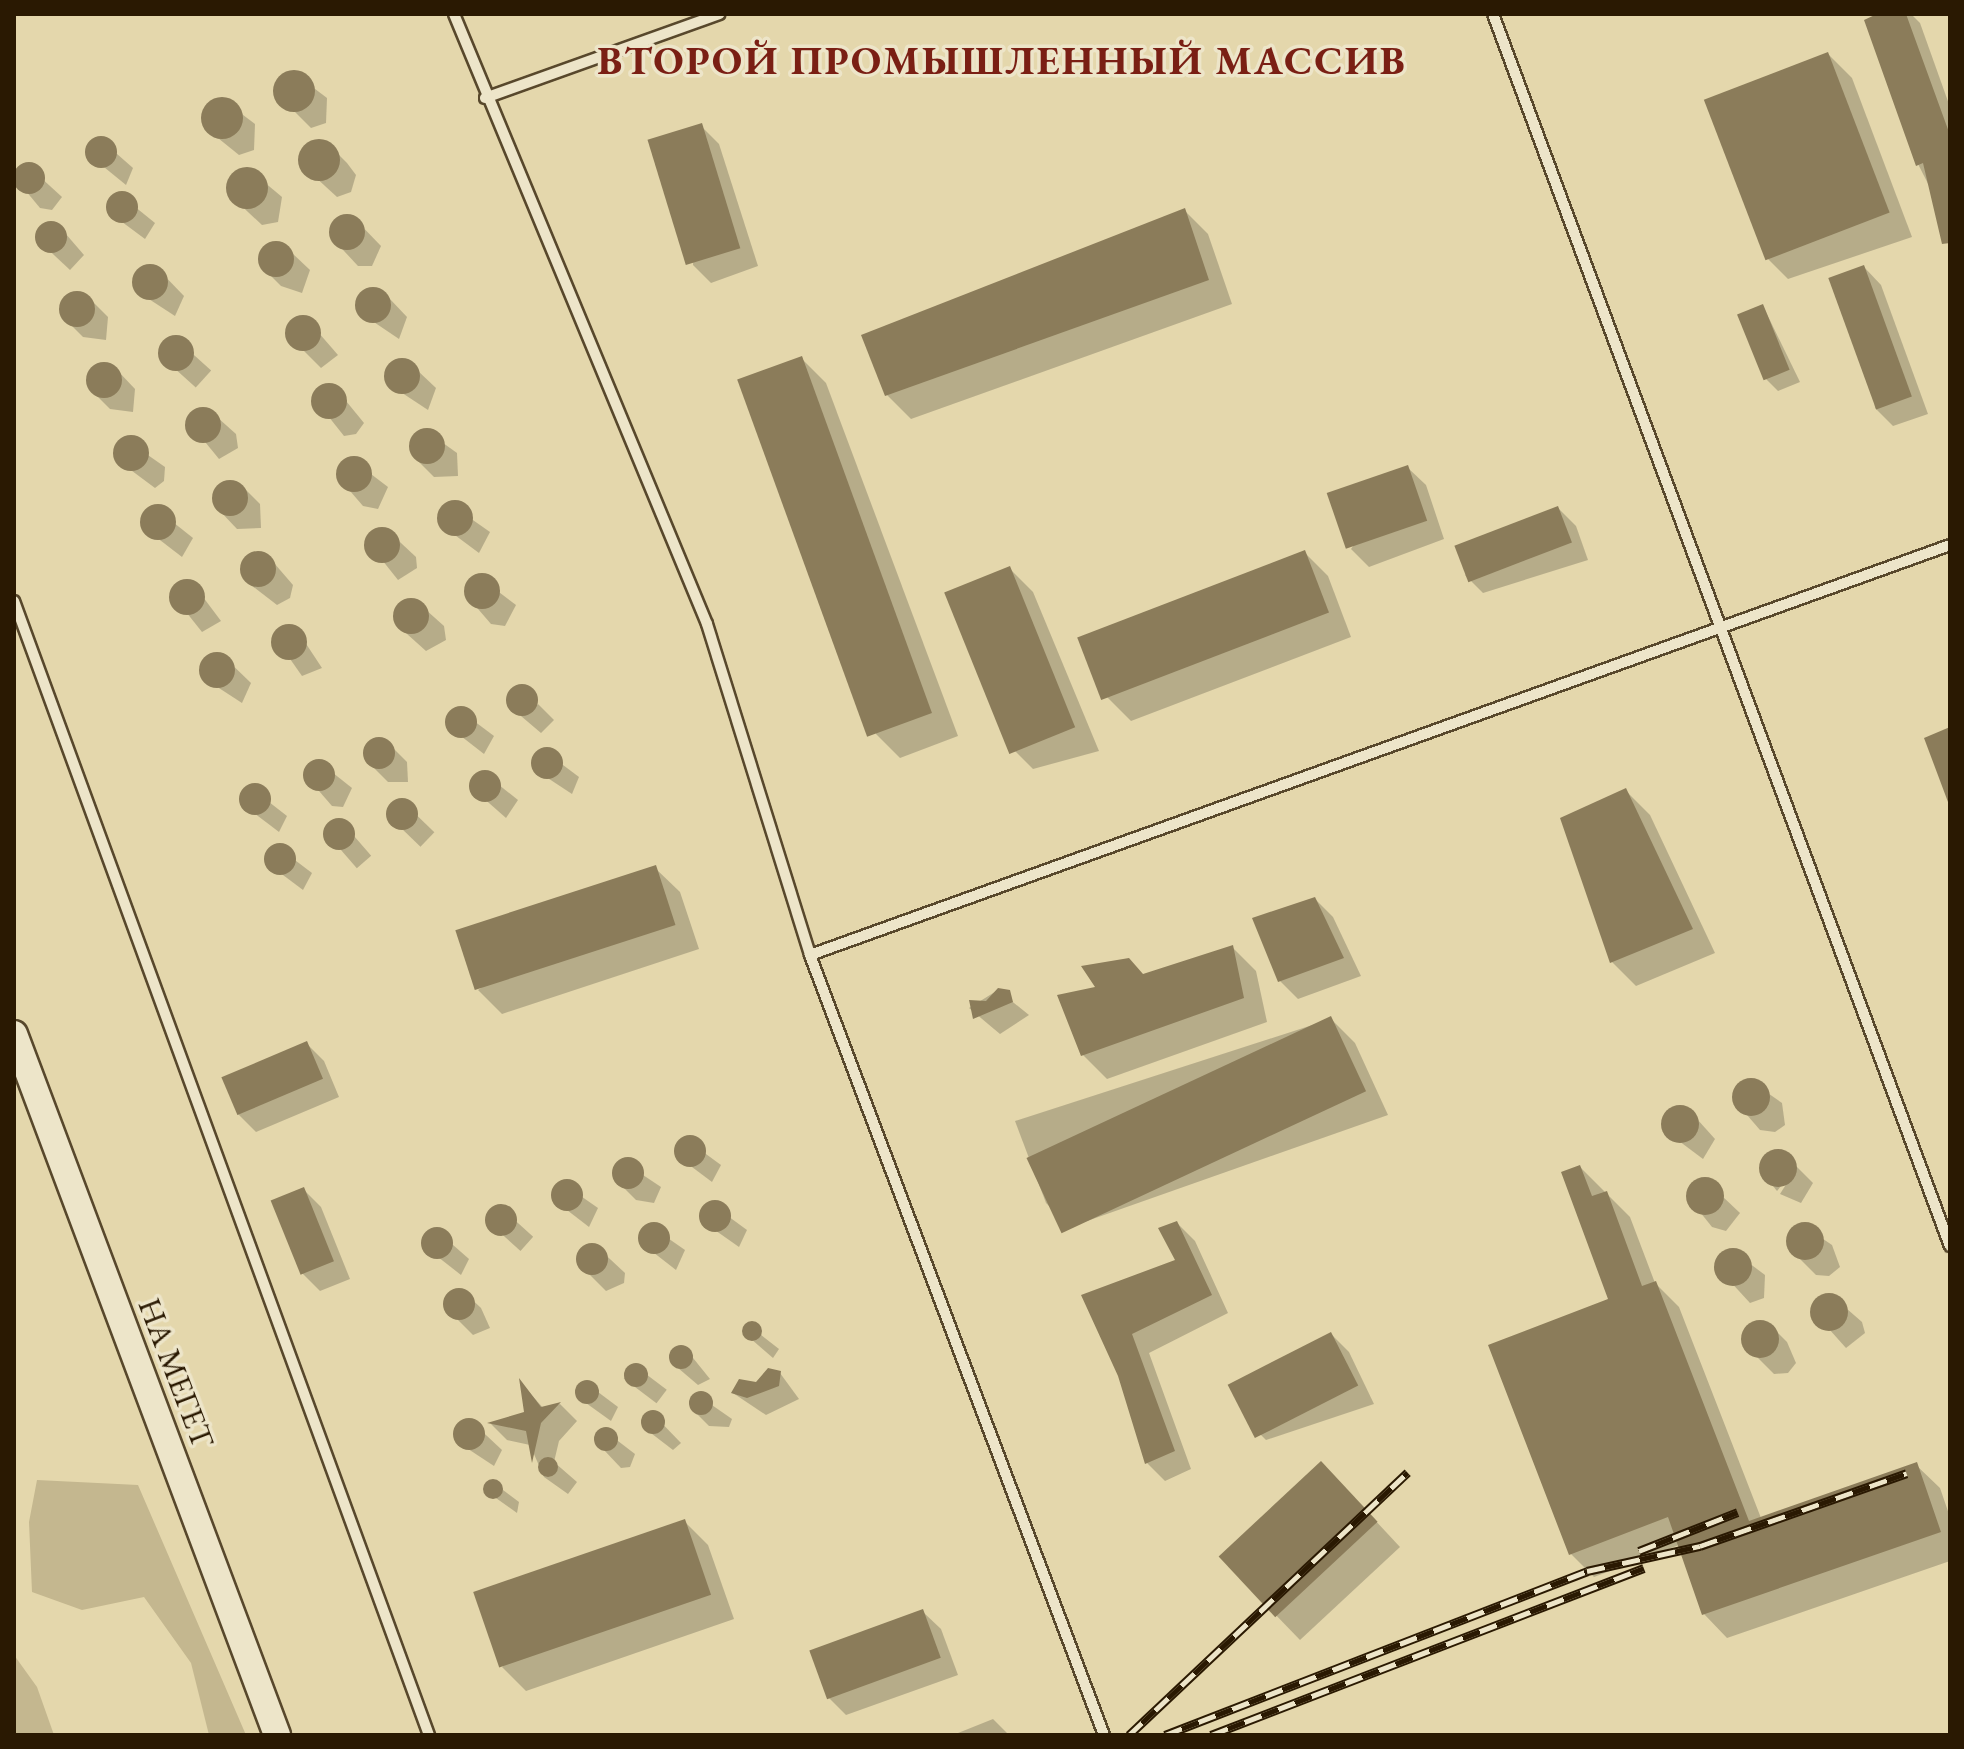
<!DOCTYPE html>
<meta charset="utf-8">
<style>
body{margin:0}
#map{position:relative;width:1964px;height:1749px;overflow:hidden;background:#e4d7ac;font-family:"EB Garamond",serif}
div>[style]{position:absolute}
.green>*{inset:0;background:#c4b78f}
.shadow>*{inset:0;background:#0003;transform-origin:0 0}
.building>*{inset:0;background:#8b7c5a;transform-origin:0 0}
.round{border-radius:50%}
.roads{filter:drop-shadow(2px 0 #58482c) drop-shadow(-2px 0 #58482c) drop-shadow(0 2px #58482c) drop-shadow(0 -2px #58482c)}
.service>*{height:10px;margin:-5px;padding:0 5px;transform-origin:5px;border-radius:5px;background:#ede5c9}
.tertiary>*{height:26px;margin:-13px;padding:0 13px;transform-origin:13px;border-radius:13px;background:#ede5c9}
.rail>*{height:9px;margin-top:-4.5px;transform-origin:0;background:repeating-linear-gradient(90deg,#ede5c9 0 18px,#2a1902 0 36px);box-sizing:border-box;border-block:2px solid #2a1902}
span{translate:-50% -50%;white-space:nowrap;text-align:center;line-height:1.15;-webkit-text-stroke:7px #ede5c9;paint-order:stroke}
.street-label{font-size:32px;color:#2a1902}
.district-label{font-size:40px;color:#7a1f14;font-weight:700;letter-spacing:2px}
.frame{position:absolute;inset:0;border:16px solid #2a1902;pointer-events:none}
</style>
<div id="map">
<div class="green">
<i style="clip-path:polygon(37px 1480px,138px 1485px,246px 1735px,209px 1735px,191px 1663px,144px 1597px,82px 1610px,32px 1592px,29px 1522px)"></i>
<i style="clip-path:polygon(14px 1655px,37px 1687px,54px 1735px,14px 1735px)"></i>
</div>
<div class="shadow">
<i style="clip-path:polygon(1882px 14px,1911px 14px,1920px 23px,1950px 107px,1950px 227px,1918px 164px)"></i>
<i style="clip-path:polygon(1828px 54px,1852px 78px,1912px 237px,1788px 279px,1764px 255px)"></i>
<i style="clip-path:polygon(294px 73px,327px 98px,326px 123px,311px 128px,275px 92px,280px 79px)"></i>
<i style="clip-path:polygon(222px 99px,255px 124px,254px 150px,239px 155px,208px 130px,204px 116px)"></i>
<i style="clip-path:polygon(701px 126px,719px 144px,758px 266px,711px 283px,693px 265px)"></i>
<i style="clip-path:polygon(100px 139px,133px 168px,126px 185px,88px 154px)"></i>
<i style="clip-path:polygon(313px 142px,328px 144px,347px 163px,356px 175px,351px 192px,337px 197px,301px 164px)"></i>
<i style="clip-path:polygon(27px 165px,62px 197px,52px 210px,40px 208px,16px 179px)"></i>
<i style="clip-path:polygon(250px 170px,282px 197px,278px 222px,262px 225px,231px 196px,230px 184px)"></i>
<i style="clip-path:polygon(118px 193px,155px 223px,145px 239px,110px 213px)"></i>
<i style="clip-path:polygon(1184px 210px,1208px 234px,1232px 304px,911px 419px,887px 395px)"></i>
<i style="clip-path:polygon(353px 217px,381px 246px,372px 266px,358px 266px,331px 237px,340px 218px)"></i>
<i style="clip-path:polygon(46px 224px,59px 226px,84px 255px,70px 270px,38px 240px)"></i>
<i style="clip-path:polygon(269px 245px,292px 253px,310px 270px,302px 293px,281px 286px,263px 268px)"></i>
<i style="clip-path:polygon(156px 267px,184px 296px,175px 316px,135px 290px,143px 268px)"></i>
<i style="clip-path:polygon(1864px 267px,1881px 285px,1928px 414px,1893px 426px,1875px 408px)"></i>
<i style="clip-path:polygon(366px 291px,389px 298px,407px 317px,399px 339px,359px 312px)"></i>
<i style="clip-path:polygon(67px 297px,90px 299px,108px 317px,106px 340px,83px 337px,65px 319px)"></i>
<i style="clip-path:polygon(1763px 306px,1800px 382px,1778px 391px,1766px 379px)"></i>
<i style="clip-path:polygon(305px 317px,338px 355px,321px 368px,287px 334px)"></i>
<i style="left:174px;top:337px;width:50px;height:23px;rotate:42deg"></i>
<i style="clip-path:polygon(802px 359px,826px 383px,958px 736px,900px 758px,876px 734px)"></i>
<i style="clip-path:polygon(395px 362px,417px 370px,436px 388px,428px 410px,387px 383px)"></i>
<i style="clip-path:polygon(94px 369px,117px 370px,135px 389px,133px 412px,110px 409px,92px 391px)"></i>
<i style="clip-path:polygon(333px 385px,364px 423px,356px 434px,344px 436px,313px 397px)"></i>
<i style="clip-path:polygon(208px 409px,236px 434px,238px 448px,219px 459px,188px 421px)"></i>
<i style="clip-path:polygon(425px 430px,457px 453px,458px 476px,434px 477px,416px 459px,414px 436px)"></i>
<i style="clip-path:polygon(125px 439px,165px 467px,164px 481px,155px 488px,116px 459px)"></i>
<i style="clip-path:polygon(350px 458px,388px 487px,378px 509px,363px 506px,338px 477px)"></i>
<i style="clip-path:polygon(1408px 468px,1426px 485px,1444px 539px,1369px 567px,1351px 549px)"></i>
<i style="clip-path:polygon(219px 486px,242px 486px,260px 504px,261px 528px,237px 529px,219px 510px)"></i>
<i style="clip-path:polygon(450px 504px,490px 532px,479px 553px,440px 524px)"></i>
<i style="clip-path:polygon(154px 507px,193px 538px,182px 557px,143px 527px)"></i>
<i style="clip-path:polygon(1558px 508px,1576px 526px,1588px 560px,1483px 593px,1465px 575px)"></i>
<i style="clip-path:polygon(386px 529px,416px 557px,417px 568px,398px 580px,367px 541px)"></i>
<i style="clip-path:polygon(1304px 552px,1328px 576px,1351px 637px,1131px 721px,1107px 697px)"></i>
<i style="clip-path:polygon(268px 556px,293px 585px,290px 598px,277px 605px,247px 582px,246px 559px)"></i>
<i style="clip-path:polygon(1009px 568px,1033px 592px,1099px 751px,1033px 769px,1009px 745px)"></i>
<i style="clip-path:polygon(478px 576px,516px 605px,505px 626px,491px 624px,466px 595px)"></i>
<i style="clip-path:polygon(191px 581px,221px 621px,202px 632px,171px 593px)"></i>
<i style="clip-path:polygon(416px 601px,444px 626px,446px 640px,426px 651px,397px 625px,396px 610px)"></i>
<i style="clip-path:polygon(295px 627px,322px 668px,302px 676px,274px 636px)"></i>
<i style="clip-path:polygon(221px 654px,251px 683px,242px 703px,202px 677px,210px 655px)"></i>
<i style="clip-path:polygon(evenodd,520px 686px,554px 720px,541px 733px,508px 705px,520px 686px,535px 701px,538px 704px,526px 715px,526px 710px,535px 701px)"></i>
<i style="clip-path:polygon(458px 709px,494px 736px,484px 754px,448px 726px)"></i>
<i style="clip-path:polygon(370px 744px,389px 744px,407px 762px,408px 782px,388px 782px,370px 764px)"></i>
<i style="clip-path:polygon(543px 750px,579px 777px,572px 794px,534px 769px)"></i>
<i style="clip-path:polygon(318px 761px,352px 788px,343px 807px,332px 806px,306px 776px)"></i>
<i style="clip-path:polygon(484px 773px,518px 800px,506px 818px,472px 788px)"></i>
<i style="clip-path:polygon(250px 787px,287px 816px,279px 832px,242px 804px)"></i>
<i style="clip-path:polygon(1626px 791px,1650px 815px,1715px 953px,1636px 986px,1612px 962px)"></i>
<i style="left:402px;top:801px;width:45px;height:20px;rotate:44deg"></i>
<i style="left:341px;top:821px;width:46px;height:19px;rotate:49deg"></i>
<i style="clip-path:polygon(275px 845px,312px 873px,303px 890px,267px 863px)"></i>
<i style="clip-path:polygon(655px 868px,680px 892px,699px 949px,502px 1014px,478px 990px)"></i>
<i style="clip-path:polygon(1315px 899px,1333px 917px,1361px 976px,1298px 999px,1280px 981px)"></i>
<i style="clip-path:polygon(1232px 947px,1256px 971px,1267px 1022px,1107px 1079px,1083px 1055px,1144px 976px)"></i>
<i style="clip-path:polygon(998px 990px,1029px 1015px,1000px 1034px,969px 1008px)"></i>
<i style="clip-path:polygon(1331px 1019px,1355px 1043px,1388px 1115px,1070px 1227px,1046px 1203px,1015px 1121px)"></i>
<i style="clip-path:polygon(306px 1043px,324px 1061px,339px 1097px,256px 1132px,238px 1114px)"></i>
<i style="clip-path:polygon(1749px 1080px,1782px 1103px,1785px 1125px,1775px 1132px,1760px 1130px,1734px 1100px)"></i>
<i style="clip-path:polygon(1688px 1109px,1715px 1139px,1703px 1159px,1663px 1129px,1666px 1114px)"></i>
<i style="clip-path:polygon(684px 1138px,721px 1165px,712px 1182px,676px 1155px)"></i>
<i style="clip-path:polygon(1774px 1152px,1797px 1167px,1777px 1191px,1761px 1171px)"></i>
<i style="clip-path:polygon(622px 1161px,661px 1187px,654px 1203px,636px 1200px,618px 1182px)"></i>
<i style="clip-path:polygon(1580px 1167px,1630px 1217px,1655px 1283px,1679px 1307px,1761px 1518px,1916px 1465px,1940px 1488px,1950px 1517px,1950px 1561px,1727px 1638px,1704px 1614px,1679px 1545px,1594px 1577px,1571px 1554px,1611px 1300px)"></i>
<i style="clip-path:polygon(1797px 1167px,1813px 1183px,1801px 1203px,1780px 1194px)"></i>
<i style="clip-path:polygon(1704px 1179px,1740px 1213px,1726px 1231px,1712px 1227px,1688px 1197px)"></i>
<i style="clip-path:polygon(562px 1183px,598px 1208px,589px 1227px,554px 1200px)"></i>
<i style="clip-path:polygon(303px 1189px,321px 1207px,350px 1279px,320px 1291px,302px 1273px)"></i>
<i style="clip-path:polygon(710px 1203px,747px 1230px,739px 1247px,702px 1221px)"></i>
<i style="left:499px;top:1206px;width:46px;height:19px;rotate:42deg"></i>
<i style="clip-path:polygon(1177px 1223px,1195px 1241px,1228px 1313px,1149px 1353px,1191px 1469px,1165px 1481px,1147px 1463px,1120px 1375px,1084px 1296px,1177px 1261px)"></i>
<i style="clip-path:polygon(1801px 1224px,1832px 1245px,1840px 1267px,1829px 1276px,1816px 1275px,1798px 1257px,1790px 1235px)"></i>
<i style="clip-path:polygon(649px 1225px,685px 1250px,676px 1270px,640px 1242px)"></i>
<i style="clip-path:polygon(436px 1230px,469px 1259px,461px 1275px,424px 1246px)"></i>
<i style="clip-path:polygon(596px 1246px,625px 1273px,624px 1283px,606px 1291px,588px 1273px,580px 1254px)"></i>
<i style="clip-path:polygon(1733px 1251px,1765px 1275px,1764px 1298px,1750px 1303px,1716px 1266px)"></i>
<i style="clip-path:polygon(463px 1291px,481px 1308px,490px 1328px,473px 1335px,455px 1317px,446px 1300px)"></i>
<i style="clip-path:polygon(1831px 1295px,1862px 1322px,1865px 1333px,1846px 1348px,1812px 1310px)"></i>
<i style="clip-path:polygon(1755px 1323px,1769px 1324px,1787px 1342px,1796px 1363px,1788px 1373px,1774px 1374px,1745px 1345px)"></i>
<i style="clip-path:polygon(747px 1324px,779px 1349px,773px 1358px,743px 1332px)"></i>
<i style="clip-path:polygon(1331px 1334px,1349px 1352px,1374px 1404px,1266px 1440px,1248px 1422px)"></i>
<i style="clip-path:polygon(685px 1348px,710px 1379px,698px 1385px,671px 1362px)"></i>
<i style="left:634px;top:1365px;width:41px;height:17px;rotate:37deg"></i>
<i style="clip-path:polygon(780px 1373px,799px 1399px,766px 1415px,733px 1393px)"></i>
<i style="clip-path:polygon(586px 1383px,618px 1407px,611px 1421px,579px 1398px)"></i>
<i style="clip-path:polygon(522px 1384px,544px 1409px,560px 1404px,577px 1421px,559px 1441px,554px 1462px,577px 1482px,568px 1494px,544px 1477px,530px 1445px,507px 1440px,491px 1424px,526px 1414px)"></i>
<i style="clip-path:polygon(696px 1394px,732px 1419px,729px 1427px,709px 1426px,691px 1408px)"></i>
<i style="clip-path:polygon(651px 1412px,681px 1443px,673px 1450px,643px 1427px)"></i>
<i style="clip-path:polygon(471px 1421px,502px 1450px,494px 1466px,456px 1441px,461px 1423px)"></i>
<i style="clip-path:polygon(601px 1428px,635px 1454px,630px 1467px,621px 1468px,603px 1449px,596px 1439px)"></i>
<i style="clip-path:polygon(491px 1481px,519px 1502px,517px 1513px,486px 1491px)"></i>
<i style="clip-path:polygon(1345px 1488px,1400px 1547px,1300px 1640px,1220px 1557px)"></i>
<i style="clip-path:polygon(684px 1521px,708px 1545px,734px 1619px,526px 1691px,502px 1667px)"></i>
<i style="clip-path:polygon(923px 1612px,941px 1629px,958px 1675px,846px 1715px,828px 1697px)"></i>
<i style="clip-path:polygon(993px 1719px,1009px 1735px,953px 1735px)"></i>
</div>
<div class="building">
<i style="clip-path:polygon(1877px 14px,1906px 14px,1950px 135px,1950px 243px,1942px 244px,1923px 163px,1916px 166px,1864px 20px)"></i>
<i style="left:1828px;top:52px;width:172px;height:133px;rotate:69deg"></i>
<i class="round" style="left:273px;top:70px;width:42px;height:42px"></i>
<i class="round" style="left:201px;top:97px;width:42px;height:42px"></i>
<i style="left:702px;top:123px;width:131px;height:57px;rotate:73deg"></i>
<i class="round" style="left:85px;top:136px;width:32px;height:32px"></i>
<i class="round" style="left:298px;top:139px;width:42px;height:42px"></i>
<i class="round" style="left:13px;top:162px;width:32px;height:32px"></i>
<i class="round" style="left:226px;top:167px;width:42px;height:42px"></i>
<i class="round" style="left:106px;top:191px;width:32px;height:32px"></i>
<i style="clip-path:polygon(1185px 208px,1209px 280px,885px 396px,861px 335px)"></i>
<i class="round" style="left:329px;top:214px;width:36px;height:36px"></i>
<i class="round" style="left:35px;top:221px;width:32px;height:32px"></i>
<i class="round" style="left:258px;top:241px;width:36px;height:36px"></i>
<i class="round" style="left:132px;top:264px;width:36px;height:36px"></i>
<i style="left:1864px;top:265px;width:140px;height:38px;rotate:70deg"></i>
<i class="round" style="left:355px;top:287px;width:36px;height:36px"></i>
<i class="round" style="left:59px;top:291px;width:36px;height:36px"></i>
<i style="left:1763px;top:304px;width:71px;height:28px;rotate:68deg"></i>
<i class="round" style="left:285px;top:315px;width:36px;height:36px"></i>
<i class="round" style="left:158px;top:335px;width:36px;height:36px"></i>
<i style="left:802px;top:356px;width:380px;height:69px;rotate:70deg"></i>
<i class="round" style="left:384px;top:358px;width:36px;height:36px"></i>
<i class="round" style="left:86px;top:362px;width:36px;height:36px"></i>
<i class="round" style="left:311px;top:383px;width:36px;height:36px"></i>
<i class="round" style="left:185px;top:407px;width:36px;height:36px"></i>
<i class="round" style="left:409px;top:428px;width:36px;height:36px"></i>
<i class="round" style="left:113px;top:435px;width:36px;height:36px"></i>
<i class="round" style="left:336px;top:456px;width:36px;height:36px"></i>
<i style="left:1408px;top:465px;width:59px;height:86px;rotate:71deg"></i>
<i class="round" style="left:212px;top:480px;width:36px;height:36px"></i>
<i class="round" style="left:437px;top:500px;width:36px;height:36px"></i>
<i class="round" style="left:140px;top:504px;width:36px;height:36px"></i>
<i style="left:1558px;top:506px;width:39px;height:111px;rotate:69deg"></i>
<i class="round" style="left:364px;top:527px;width:36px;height:36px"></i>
<i style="left:1305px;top:550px;width:67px;height:244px;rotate:69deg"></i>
<i class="round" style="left:240px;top:551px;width:36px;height:36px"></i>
<i style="left:1010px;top:566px;width:174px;height:71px;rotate:68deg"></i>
<i class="round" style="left:464px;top:573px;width:36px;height:36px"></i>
<i class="round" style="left:169px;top:579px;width:36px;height:36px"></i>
<i class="round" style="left:393px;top:598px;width:36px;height:36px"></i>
<i class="round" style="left:271px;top:624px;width:36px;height:36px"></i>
<i class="round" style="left:199px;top:652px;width:36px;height:36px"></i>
<i class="round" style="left:506px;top:684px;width:32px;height:32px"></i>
<i class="round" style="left:445px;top:706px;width:32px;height:32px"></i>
<i style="clip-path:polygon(1950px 727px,1950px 802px,1948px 802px,1924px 738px)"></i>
<i class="round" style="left:363px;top:737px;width:32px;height:32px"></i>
<i class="round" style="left:531px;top:747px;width:32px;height:32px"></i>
<i class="round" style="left:303px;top:759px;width:32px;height:32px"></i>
<i class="round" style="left:469px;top:770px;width:32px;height:32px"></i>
<i class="round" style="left:239px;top:783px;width:32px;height:32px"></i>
<i style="clip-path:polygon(1626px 788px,1693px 929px,1610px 963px,1560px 818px)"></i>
<i class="round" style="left:386px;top:798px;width:32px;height:32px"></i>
<i class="round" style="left:323px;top:818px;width:32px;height:32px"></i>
<i class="round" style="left:264px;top:843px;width:32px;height:32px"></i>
<i style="left:656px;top:865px;width:63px;height:211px;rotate:72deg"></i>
<i style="clip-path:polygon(1315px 897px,1344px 958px,1278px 982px,1252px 918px)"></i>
<i style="clip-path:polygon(1233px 945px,1244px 998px,1081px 1056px,1057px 995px,1095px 987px,1081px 966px,1129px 958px,1143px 974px)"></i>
<i style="clip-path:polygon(998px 988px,1010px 990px,1013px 1002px,973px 1019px,969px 1000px,986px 1001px)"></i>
<i style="left:1331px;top:1016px;width:83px;height:336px;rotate:65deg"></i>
<i style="left:307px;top:1041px;width:41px;height:93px;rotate:67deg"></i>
<i class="round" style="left:1732px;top:1078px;width:38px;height:38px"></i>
<i class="round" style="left:1661px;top:1105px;width:38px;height:38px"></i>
<i class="round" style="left:674px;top:1135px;width:32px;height:32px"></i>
<i class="round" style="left:1759px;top:1149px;width:38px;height:38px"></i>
<i class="round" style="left:612px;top:1157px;width:32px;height:32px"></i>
<i style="clip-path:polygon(1580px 1165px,1592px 1196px,1607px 1191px,1642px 1286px,1656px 1281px,1749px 1521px,1917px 1462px,1941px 1532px,1702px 1615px,1668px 1517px,1569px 1555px,1488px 1345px,1608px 1299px,1561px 1172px)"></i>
<i class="round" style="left:1686px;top:1177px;width:38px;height:38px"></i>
<i class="round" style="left:551px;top:1179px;width:32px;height:32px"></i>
<i style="left:304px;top:1187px;width:80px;height:36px;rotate:68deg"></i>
<i class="round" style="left:699px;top:1200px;width:32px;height:32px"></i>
<i class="round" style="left:485px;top:1204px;width:32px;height:32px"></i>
<i style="clip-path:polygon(1177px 1221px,1212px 1295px,1132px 1334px,1175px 1451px,1145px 1464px,1118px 1376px,1081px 1295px,1175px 1260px,1158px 1228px)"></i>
<i class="round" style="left:1786px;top:1222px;width:38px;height:38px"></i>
<i class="round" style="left:638px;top:1222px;width:32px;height:32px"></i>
<i class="round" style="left:421px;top:1227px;width:32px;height:32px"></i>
<i class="round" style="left:576px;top:1243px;width:32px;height:32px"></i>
<i class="round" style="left:1714px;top:1248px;width:38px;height:38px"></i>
<i class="round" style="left:443px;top:1288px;width:32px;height:32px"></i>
<i class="round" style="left:1810px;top:1293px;width:38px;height:38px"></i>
<i class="round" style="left:1741px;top:1320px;width:38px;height:38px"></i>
<i class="round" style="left:742px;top:1321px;width:20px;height:20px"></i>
<i style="left:1331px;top:1332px;width:60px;height:116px;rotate:63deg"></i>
<i class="round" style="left:669px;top:1345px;width:24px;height:24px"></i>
<i class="round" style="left:624px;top:1363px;width:24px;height:24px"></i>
<i style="clip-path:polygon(768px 1368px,781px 1371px,779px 1386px,747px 1398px,731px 1393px,739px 1379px,756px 1382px)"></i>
<i style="clip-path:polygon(519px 1378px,541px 1407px,561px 1402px,541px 1423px,532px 1463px,526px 1431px,487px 1423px,524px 1412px)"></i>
<i class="round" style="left:575px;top:1380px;width:24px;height:24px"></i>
<i class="round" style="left:689px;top:1391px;width:24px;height:24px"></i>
<i class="round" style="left:641px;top:1410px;width:24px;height:24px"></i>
<i class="round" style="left:453px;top:1418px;width:32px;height:32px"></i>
<i class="round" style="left:594px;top:1427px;width:24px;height:24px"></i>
<i class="round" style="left:538px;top:1457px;width:20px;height:20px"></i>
<i style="left:1321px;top:1461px;width:83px;height:140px;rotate:47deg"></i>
<i class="round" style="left:483px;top:1479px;width:20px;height:20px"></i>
<i style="left:685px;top:1519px;width:80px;height:224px;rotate:71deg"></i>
<i style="left:923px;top:1609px;width:52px;height:121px;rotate:70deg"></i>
</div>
<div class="roads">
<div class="service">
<i style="left:454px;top:14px;width:660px;rotate:67.47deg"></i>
<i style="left:707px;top:624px;width:347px;rotate:72.7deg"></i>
<i style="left:810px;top:955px;width:834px;rotate:69.35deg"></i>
<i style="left:1493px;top:14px;width:1314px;rotate:69.65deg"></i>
<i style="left:485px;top:98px;width:249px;rotate:-19.7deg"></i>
<i style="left:14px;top:601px;width:1208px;rotate:69.9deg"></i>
<i style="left:810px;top:955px;width:1211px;rotate:-19.78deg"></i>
</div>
<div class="tertiary">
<i style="left:14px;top:1034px;width:749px;rotate:69.43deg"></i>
</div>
</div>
<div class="rail">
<i style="left:1639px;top:1551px;width:106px;rotate:-21.5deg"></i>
<i style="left:1129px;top:1735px;width:383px;rotate:-43.3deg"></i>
<i style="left:1165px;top:1735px;width:453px;rotate:-21.2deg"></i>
<i style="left:1587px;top:1571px;width:116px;rotate:-12.5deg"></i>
<i style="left:1700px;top:1546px;width:219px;rotate:-19.4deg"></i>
<i style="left:1211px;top:1735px;width:464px;rotate:-21.1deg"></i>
</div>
<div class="street-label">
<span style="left:176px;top:1373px;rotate:69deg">НА МЕГЕТ</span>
</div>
<div class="district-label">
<span style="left:1002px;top:60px">ВТОРОЙ ПРОМЫШЛЕННЫЙ МАССИВ</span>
</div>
<div class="frame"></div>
</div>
